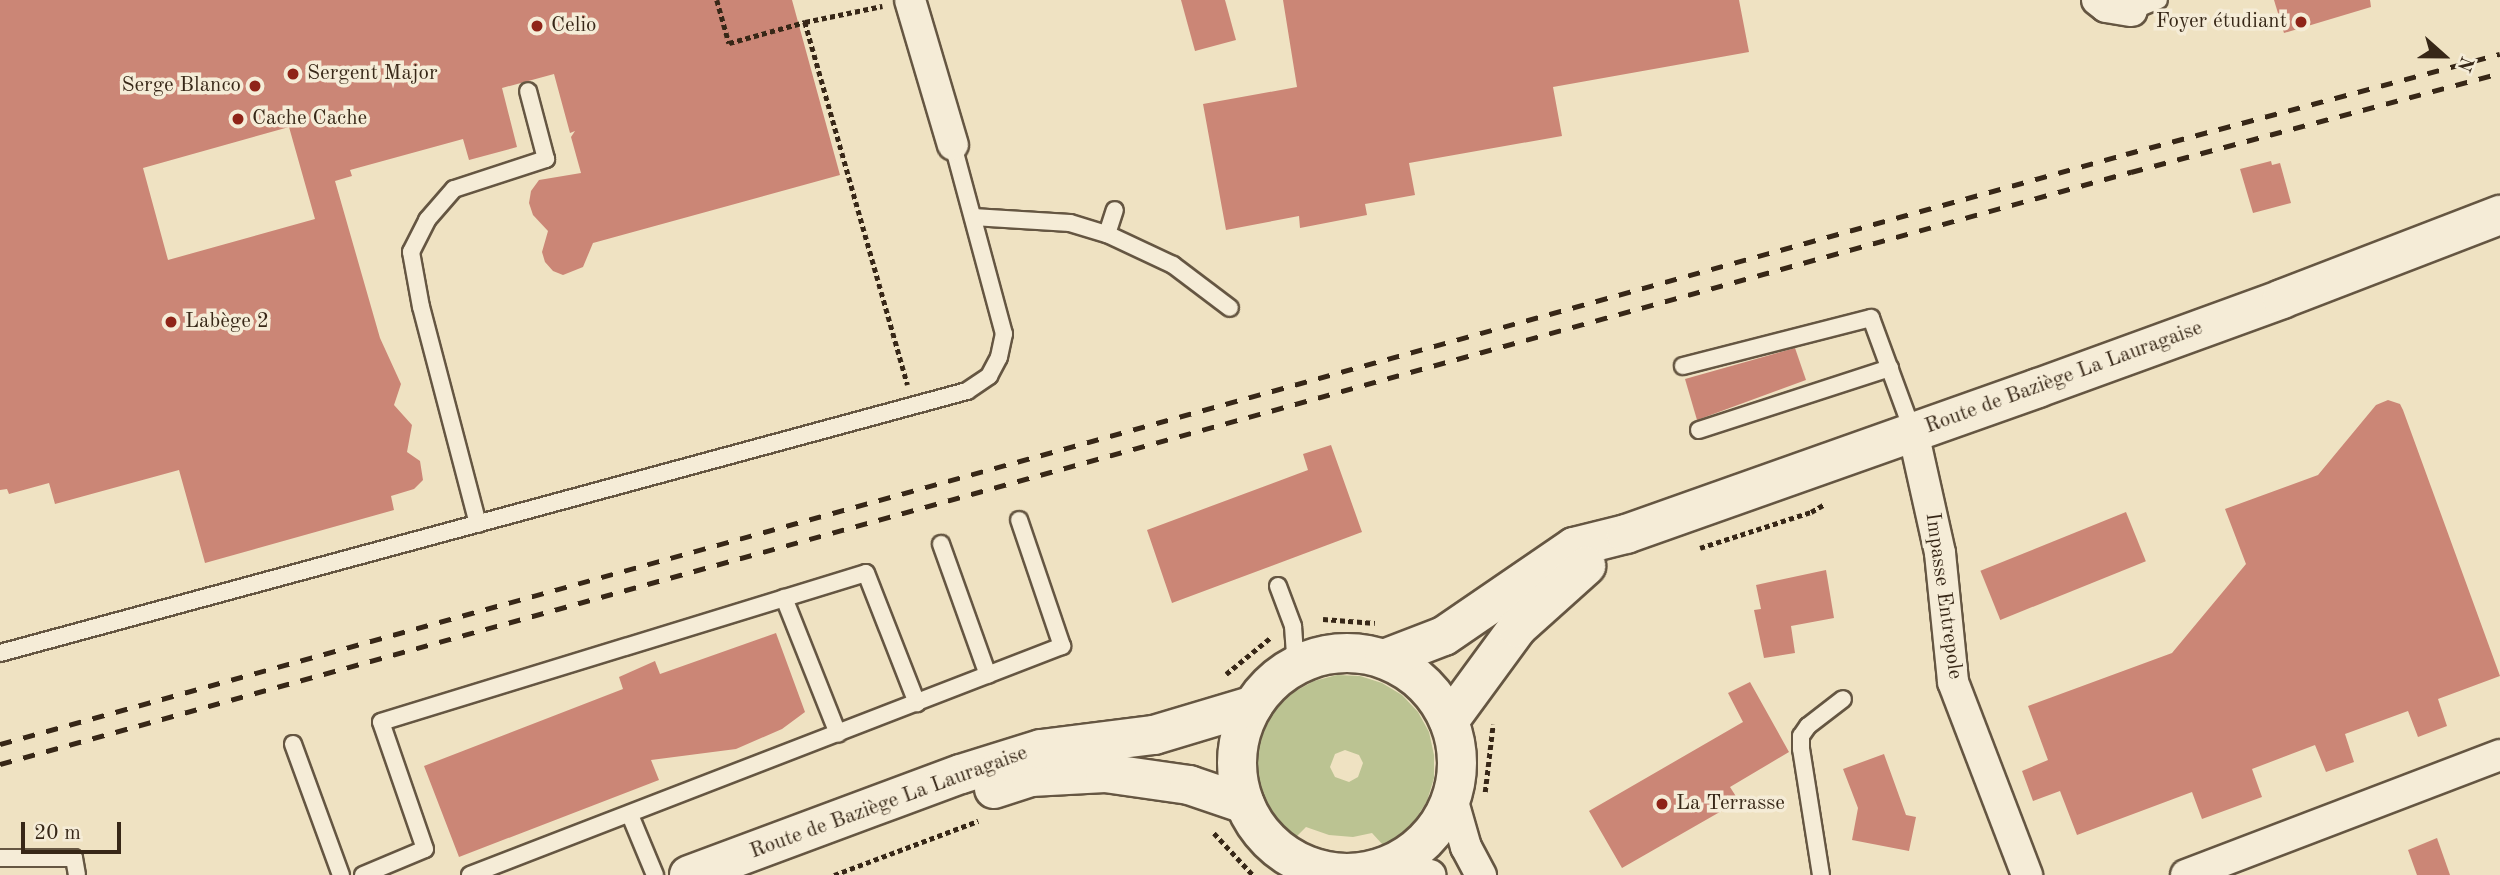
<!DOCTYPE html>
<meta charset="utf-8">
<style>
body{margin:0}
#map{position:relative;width:2500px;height:875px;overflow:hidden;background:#efe2c2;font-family:"Old Standard TT",serif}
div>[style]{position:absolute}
.green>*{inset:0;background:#bbc392}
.building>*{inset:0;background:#cb8676;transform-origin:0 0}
.path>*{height:4.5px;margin-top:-2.25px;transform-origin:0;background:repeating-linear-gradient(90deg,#372717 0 5px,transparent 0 8.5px)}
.roads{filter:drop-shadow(2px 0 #655642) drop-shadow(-2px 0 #655642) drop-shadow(0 2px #655642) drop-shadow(0 -2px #655642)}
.lane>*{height:16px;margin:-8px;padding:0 8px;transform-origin:8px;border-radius:8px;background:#f5ecd7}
.street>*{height:30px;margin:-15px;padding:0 15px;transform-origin:15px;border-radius:15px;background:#f5ecd7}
.secondary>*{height:38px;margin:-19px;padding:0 19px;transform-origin:19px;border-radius:19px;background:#f5ecd7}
.secondary>.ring{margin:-19px;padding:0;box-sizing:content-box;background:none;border:38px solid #f5ecd7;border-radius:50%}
.rail>*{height:5px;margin-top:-2.5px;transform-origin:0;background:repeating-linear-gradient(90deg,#372717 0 12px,transparent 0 24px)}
.dots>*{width:19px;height:19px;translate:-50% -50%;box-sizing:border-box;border:4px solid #f5ecd7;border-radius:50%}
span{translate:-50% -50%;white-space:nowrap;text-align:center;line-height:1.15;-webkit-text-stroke:7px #f5ecd7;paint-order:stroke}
.poi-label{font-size:21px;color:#372717}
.right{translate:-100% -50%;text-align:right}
.left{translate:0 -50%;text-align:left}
.street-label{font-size:21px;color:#372717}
.north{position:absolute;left:2409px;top:21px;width:70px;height:70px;-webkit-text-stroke:5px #f5ecd7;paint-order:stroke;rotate:111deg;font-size:19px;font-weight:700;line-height:28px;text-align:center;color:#372717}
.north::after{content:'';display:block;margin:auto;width:24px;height:32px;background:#372717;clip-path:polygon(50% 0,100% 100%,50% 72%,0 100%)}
.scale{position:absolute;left:21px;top:822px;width:100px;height:32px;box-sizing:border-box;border:4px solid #372717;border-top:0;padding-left:9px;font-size:21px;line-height:24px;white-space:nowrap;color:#372717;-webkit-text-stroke:5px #f5ecd7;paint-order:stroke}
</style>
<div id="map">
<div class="green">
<i style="clip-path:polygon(evenodd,1337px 675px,1360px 676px,1382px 683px,1402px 695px,1418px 712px,1429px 732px,1434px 755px,1434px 778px,1427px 801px,1415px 820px,1398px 837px,1383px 845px,1372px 833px,1353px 837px,1329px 835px,1306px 827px,1295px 838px,1274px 817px,1263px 796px,1257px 774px,1258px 750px,1265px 728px,1277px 708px,1294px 692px,1314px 681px,1337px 675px,1345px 750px,1359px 755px,1363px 763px,1358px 777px,1349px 782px,1335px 777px,1330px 767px,1335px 754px,1345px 750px)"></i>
</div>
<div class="building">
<i style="clip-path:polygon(evenodd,0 0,792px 0,840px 175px,593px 243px,583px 267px,563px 275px,553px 271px,545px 262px,542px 252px,548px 231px,533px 215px,529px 203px,531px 191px,539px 180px,581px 173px,571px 137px,575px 131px,570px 133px,554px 74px,502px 88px,517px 147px,469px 160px,463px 139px,350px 170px,352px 176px,335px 181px,380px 338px,401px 384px,394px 405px,412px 425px,407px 452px,420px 461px,423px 480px,414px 489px,391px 496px,394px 510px,205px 563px,179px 470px,55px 504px,49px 483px,9px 494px,7px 489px,0 490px,0 0,289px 127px,315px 219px,168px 260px,143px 168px,289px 127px)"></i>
<i style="clip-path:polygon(1181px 0,1225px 0,1236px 40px,1195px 51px)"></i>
<i style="clip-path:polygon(1283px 0,1739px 0,1749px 52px,1553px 87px,1562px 136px,1409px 163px,1415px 195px,1365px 204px,1367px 215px,1300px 228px,1299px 216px,1226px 230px,1203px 104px,1297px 87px)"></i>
<i style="clip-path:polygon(2274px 0,2370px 0,2371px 7px,2284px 33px)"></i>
<i style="clip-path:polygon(2271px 161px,2272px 165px,2280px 163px,2291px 203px,2253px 213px,2240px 169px)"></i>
<i style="clip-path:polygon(1795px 348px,1806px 380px,1697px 420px,1685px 379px)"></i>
<i style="clip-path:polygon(2388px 400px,2400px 404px,2403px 410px,2500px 676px,2438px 699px,2447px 726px,2418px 737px,2408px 711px,2345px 734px,2354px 762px,2326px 772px,2315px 745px,2252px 769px,2262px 797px,2202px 819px,2192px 792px,2077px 835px,2060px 791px,2033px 801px,2022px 771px,2048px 760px,2028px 706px,2172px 653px,2246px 564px,2225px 509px,2318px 475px,2376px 405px)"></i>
<i style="clip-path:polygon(1331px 445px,1362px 532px,1172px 603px,1147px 530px,1308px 470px,1303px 454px)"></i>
<i style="left:2126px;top:512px;width:53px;height:157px;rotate:68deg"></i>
<i style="clip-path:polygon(1826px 570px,1834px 618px,1791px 626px,1795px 653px,1764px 658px,1754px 610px,1761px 609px,1756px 585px)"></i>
<i style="clip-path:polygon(776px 633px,805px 712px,782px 729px,736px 749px,651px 760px,659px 780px,459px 857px,424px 766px,623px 689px,619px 677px,655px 661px,660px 674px)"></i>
<i style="clip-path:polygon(1750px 682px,1789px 752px,1730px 787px,1739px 801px,1622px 868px,1589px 811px,1743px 722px,1728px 693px)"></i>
<i style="clip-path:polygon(1884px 754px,1906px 815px,1916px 817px,1909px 851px,1852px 840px,1858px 808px,1843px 769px)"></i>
<i style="clip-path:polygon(2437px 838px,2450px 875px,2417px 875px,2408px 850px)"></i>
</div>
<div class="path">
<i style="left:717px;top:0;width:45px;rotate:74.4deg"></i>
<i style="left:729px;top:43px;width:79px;rotate:-15.4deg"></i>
<i style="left:805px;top:22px;width:79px;rotate:-11.7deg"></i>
<i style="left:805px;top:22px;width:377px;rotate:74.2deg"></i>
<i style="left:1700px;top:548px;width:117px;rotate:-18deg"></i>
<i style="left:1811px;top:512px;width:14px;rotate:-30deg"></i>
<i style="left:1323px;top:619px;width:52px;rotate:4.4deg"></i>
<i style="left:1226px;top:674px;width:57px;rotate:-39.3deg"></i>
<i style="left:1485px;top:792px;width:68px;rotate:-83.3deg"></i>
<i style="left:1214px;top:833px;width:57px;rotate:47.1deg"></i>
<i style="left:834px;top:875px;width:154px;rotate:-20.6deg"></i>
</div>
<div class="roads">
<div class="lane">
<i style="left:2132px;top:11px;width:29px;rotate:-22deg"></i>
<i style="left:973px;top:217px;width:97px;rotate:3.5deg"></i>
<i style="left:1070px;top:223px;width:39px;rotate:17deg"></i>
<i style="left:1107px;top:234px;width:73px;rotate:25.2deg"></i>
<i style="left:1173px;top:265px;width:71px;rotate:37deg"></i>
<i style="left:1107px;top:234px;width:25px;rotate:-72deg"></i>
<i style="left:1683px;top:366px;width:194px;rotate:-14.3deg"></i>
<i style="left:1871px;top:318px;width:121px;rotate:69.8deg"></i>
<i style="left:1699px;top:430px;width:201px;rotate:-18deg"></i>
<i style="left:478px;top:524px;width:224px;rotate:-104.7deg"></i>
<i style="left:421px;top:307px;width:56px;rotate:-100.3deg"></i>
<i style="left:411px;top:252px;width:36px;rotate:-63deg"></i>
<i style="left:427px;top:220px;width:41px;rotate:-48.9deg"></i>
<i style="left:454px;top:189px;width:97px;rotate:-18.1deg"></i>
<i style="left:546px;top:159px;width:70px;rotate:-104.8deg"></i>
<i style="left:941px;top:544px;width:139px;rotate:70.3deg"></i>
<i style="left:1278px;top:586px;width:43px;rotate:69.4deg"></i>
<i style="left:1293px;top:626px;width:39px;rotate:86deg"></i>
<i style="left:784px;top:598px;width:146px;rotate:68.3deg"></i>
<i style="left:0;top:653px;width:1002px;rotate:-15.16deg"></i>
<i style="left:967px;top:391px;width:27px;rotate:-34deg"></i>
<i style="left:989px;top:376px;width:21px;rotate:-62deg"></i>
<i style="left:999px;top:357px;width:24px;rotate:-78deg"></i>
<i style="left:1004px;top:334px;width:196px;rotate:-105.1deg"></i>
<i style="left:293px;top:744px;width:140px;rotate:69.9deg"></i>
<i style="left:630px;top:815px;width:65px;rotate:67.4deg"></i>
<i style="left:0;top:858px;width:74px"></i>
<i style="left:74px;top:858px;width:17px;rotate:80deg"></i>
<i style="left:363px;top:875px;width:67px;rotate:-22.8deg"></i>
<i style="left:425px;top:849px;width:134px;rotate:-109.1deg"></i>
<i style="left:381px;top:722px;width:507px;rotate:-17.08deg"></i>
<i style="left:866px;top:573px;width:140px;rotate:68.6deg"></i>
<i style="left:470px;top:875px;width:635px;rotate:-21.15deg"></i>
<i style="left:1062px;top:646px;width:133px;rotate:-108.8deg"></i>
<i style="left:1821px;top:875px;width:128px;rotate:-99deg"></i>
<i style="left:1801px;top:749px;width:13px;rotate:-90deg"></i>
<i style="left:1801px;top:736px;width:12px;rotate:-55deg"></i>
<i style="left:1808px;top:726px;width:44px;rotate:-37.6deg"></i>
</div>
<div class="street">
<i style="left:910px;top:0;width:151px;rotate:73.5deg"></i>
<i style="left:2097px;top:0;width:11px;rotate:38deg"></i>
<i style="left:2106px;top:7px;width:26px;rotate:9deg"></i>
<i style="left:1913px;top:432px;width:124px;rotate:77.4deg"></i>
<i style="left:1940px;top:553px;width:130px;rotate:84.2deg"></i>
<i style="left:1953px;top:682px;width:207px;rotate:69deg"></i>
<i style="left:1452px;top:798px;width:51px;rotate:74.1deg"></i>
<i style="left:1466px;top:847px;width:32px;rotate:62deg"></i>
<i style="left:1391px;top:864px;width:41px;rotate:15.8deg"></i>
<i style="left:2186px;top:875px;width:336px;rotate:-20.9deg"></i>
</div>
<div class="secondary">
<i class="ring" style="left:1237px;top:653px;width:182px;height:182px"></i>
<i style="left:1384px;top:659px;width:64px;rotate:-21deg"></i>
<i style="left:1444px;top:636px;width:158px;rotate:-34.4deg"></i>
<i style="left:1574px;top:547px;width:54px;rotate:-14deg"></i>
<i style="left:1626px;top:534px;width:437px;rotate:-19.5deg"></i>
<i style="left:2038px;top:388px;width:260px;rotate:-20deg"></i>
<i style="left:2282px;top:299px;width:234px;rotate:-21.1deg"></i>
<i style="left:1449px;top:721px;width:115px;rotate:-53.8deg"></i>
<i style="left:1517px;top:628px;width:93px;rotate:-41.9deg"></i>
<i style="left:994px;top:789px;width:39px;rotate:-18deg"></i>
<i style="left:1031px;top:777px;width:74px;rotate:-3.1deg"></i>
<i style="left:1105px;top:773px;width:85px;rotate:8.1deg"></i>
<i style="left:1189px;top:785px;width:59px;rotate:18.7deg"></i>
<i style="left:689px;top:875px;width:290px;rotate:-20.4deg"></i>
<i style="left:961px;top:774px;width:84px;rotate:-17.4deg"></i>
<i style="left:1041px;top:749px;width:114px;rotate:-7.1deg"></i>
<i style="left:1154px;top:735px;width:104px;rotate:-16.7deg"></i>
</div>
</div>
<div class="rail">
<i style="left:0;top:744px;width:2206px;rotate:-15.51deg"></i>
<i style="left:2126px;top:154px;width:387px;rotate:-15deg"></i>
<i style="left:0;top:764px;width:2212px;rotate:-15.53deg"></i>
<i style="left:2131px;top:172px;width:382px;rotate:-15deg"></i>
</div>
<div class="dots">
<i style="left:2301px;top:22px;background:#8f2418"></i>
<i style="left:537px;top:26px;background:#8f2418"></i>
<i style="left:293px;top:74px;background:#8f2418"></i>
<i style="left:255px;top:86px;background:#8f2418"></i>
<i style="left:238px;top:119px;background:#8f2418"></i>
<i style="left:171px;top:322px;background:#8f2418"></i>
<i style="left:1662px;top:804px;background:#8f2418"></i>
</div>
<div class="poi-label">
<span class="right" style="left:2287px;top:22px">Foyer étudiant</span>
<span class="left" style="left:551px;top:26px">Celio</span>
<span class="left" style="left:307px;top:74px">Sergent Major</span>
<span class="right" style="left:241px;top:86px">Serge Blanco</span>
<span class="left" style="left:252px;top:119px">Cache Cache</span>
<span class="left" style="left:185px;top:322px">Labège 2</span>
<span class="left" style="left:1676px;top:804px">La Terrasse</span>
</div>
<div class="street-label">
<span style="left:2064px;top:378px;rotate:-20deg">Route de Baziège La Lauragaise</span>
<span style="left:1943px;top:596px;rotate:82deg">Impasse Entrepole</span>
<span style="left:889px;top:803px;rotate:-20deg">Route de Baziège La Lauragaise</span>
</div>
<div class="north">N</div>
<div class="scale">20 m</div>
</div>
